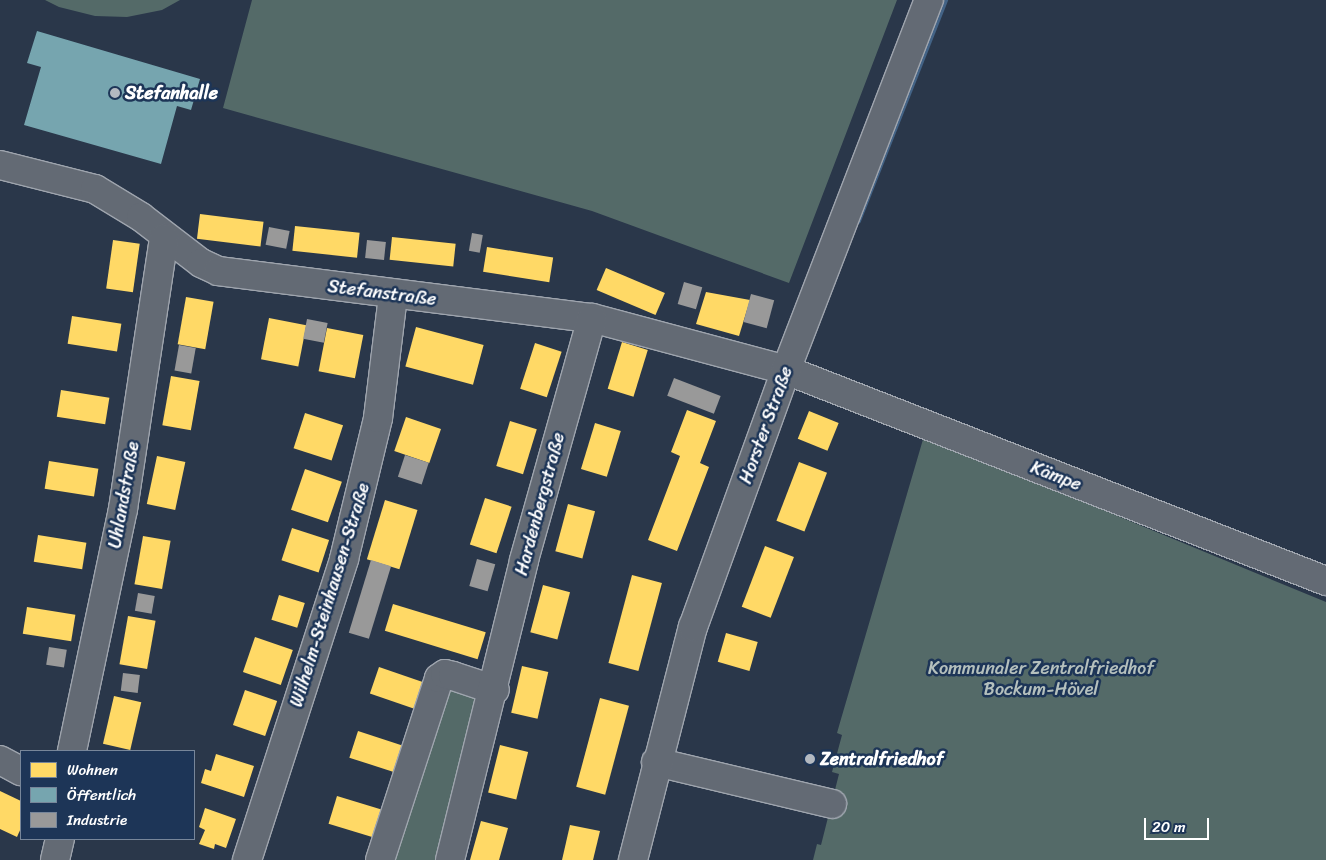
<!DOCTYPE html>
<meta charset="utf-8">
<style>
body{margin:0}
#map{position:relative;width:1326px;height:860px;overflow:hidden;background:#2a374a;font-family:Sriracha,sans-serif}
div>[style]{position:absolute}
.green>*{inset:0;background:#546a68}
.homes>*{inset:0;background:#ffd966;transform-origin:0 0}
.public>*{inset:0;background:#76a5af}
.industry>*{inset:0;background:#999;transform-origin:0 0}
.stream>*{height:6px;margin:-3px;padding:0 3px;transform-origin:3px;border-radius:3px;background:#436386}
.roads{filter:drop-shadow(1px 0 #9fa5ae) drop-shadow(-1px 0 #9fa5ae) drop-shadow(0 1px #9fa5ae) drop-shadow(0 -1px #9fa5ae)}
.minor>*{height:28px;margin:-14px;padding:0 14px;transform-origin:14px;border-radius:14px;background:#636a74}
.dots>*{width:14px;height:14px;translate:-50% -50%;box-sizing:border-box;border:2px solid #1d3557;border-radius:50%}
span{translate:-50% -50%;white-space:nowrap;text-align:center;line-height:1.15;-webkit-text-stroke:5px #1d3557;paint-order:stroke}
.poi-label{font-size:18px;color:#fff;font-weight:700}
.left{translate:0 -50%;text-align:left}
.street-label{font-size:18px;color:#fff}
.park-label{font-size:18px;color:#b5c0bd}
.legend{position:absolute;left:20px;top:750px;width:175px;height:90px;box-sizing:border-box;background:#1d3557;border:1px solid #77869a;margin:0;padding:6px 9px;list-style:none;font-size:15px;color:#fff}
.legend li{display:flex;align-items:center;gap:10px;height:25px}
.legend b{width:25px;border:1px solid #77869a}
.scale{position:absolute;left:1144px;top:818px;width:65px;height:22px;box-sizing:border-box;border:2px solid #fff;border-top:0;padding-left:6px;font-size:15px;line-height:18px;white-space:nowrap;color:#fff;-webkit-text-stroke:4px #1d3557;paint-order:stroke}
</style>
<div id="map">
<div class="green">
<i style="clip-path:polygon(45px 0,180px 0,162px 10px,127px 17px,95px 16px,59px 7px)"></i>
<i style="clip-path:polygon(252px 0,897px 0,789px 283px,592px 211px,223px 108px)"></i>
<i style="clip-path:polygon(924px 436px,1326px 602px,1326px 860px,813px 860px,817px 844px,821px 845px,839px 774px,832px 772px,842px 735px,837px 733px,841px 719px)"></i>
<i style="clip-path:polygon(448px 689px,480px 698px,439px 860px,390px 860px)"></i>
</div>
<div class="homes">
<i style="left:200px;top:214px;width:64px;height:25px;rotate:7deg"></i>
<i style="left:295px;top:226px;width:65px;height:25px;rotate:6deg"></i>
<i style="left:392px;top:237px;width:64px;height:23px;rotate:6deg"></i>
<i style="left:113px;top:240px;width:27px;height:49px;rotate:8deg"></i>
<i style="left:487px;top:247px;width:67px;height:25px;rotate:9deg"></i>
<i style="left:606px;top:268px;width:64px;height:24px;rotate:23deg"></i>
<i style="clip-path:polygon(706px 292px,750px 300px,739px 336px,696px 324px)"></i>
<i style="left:186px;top:297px;width:28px;height:48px;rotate:10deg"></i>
<i style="left:72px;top:316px;width:50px;height:28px;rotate:9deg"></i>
<i style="left:269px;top:318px;width:38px;height:42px;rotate:11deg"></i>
<i style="left:416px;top:327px;width:70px;height:41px;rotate:15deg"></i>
<i style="left:327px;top:328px;width:37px;height:44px;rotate:11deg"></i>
<i style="left:622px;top:342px;width:27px;height:49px;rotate:17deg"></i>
<i style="left:535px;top:343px;width:28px;height:48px;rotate:18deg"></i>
<i style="left:171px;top:376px;width:29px;height:50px;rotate:10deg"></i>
<i style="left:61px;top:390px;width:49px;height:27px;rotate:9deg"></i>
<i style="clip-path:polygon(687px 410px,716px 421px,700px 463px,709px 467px,677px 551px,648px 540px,680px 456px,671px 452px)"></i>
<i style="left:809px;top:411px;width:32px;height:30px;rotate:22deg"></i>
<i style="left:305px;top:413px;width:40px;height:37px;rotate:18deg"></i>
<i style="left:406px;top:417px;width:37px;height:36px;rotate:19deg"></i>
<i style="left:510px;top:421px;width:28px;height:47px;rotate:17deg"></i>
<i style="left:595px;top:423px;width:27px;height:48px;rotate:17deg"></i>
<i style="left:157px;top:456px;width:29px;height:49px;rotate:12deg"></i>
<i style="left:49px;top:461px;width:50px;height:28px;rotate:9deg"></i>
<i style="left:799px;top:462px;width:30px;height:63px;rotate:21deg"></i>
<i style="left:305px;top:469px;width:39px;height:43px;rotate:19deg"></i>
<i style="left:485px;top:498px;width:28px;height:49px;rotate:18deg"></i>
<i style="left:385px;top:500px;width:34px;height:62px;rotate:17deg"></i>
<i style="left:568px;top:504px;width:28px;height:49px;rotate:15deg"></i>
<i style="left:292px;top:528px;width:39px;height:34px;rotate:18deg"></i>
<i style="left:38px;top:535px;width:49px;height:27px;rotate:9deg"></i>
<i style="left:143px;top:536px;width:28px;height:49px;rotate:10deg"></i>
<i style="left:765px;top:546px;width:31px;height:65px;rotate:21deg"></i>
<i style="left:632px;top:575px;width:31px;height:91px;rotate:15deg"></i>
<i style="left:543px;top:585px;width:28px;height:49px;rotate:15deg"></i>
<i style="left:279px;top:595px;width:27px;height:26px;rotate:17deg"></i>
<i style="left:393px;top:604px;width:97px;height:28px;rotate:17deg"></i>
<i style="left:27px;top:607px;width:49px;height:27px;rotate:9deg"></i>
<i style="left:128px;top:616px;width:28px;height:49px;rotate:10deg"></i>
<i style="left:726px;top:633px;width:33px;height:30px;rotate:16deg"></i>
<i style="left:255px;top:637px;width:40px;height:37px;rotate:19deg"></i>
<i style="left:522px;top:666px;width:27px;height:48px;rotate:13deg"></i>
<i style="left:379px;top:667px;width:50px;height:28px;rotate:19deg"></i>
<i style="left:245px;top:690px;width:34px;height:37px;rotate:19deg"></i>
<i style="left:114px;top:696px;width:28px;height:49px;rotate:13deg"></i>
<i style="left:600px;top:698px;width:30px;height:92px;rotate:15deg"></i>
<i style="left:358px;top:731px;width:49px;height:28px;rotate:18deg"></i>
<i style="left:500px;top:745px;width:29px;height:49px;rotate:14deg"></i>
<i style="clip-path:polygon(216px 754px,254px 766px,244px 797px,201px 783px,205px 769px,211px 771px)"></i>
<i style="clip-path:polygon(0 791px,21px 801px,21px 828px,17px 837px,0 829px)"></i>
<i style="left:337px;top:796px;width:49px;height:29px;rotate:17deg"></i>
<i style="clip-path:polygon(205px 808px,236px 819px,226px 848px,215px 844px,214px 849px,199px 844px,205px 830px,199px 827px)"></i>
<i style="clip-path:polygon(481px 821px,508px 828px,499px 860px,470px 860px)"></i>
<i style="clip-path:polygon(570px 825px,600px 831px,593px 860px,562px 860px)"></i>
</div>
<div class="public">
<i style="clip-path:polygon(37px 31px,200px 79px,191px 110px,177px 106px,161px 164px,24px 125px,41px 67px,27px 63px)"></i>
</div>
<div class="industry">
<i style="left:269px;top:227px;width:21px;height:18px;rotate:11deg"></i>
<i style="left:472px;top:233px;width:11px;height:18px;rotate:10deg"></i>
<i style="left:367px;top:240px;width:19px;height:18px;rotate:6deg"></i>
<i style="left:684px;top:282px;width:19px;height:23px;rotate:16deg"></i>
<i style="left:751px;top:294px;width:24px;height:29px;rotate:15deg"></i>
<i style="left:307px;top:319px;width:21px;height:20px;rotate:11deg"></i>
<i style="left:179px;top:345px;width:17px;height:26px;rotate:10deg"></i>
<i style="left:674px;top:378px;width:50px;height:19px;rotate:21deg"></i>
<i style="left:405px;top:455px;width:25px;height:23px;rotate:18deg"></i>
<i style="left:477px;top:559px;width:19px;height:28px;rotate:16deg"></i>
<i style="left:371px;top:560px;width:21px;height:76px;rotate:17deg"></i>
<i style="left:138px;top:593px;width:17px;height:18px;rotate:10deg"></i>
<i style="left:49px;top:647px;width:18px;height:18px;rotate:9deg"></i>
<i style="left:123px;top:673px;width:17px;height:18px;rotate:7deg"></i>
</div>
<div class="stream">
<i style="left:858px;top:221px;width:238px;rotate:-68.5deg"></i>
</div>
<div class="roads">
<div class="minor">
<i style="left:0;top:165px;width:98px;rotate:14.2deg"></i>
<i style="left:95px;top:189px;width:54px;rotate:31.3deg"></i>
<i style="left:141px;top:217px;width:76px;rotate:37.5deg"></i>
<i style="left:201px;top:263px;width:19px;rotate:25deg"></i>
<i style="left:218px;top:271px;width:377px;rotate:7.2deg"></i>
<i style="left:592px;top:318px;width:201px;rotate:15deg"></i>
<i style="left:786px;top:370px;width:580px;rotate:21.34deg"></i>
<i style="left:72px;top:751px;width:247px;rotate:-78.1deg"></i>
<i style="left:123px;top:509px;width:274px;rotate:-81.4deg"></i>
<i style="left:0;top:760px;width:24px;rotate:28deg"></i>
<i style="left:656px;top:762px;width:181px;rotate:13.4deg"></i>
<i style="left:55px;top:860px;width:22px;rotate:-77deg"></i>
<i style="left:247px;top:860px;width:316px;rotate:-72.1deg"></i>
<i style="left:344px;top:559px;width:145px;rotate:-76.4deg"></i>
<i style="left:378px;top:418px;width:124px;rotate:-83deg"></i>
<i style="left:380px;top:860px;width:191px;rotate:-72deg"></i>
<i style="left:439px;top:678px;width:7px;rotate:-34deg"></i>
<i style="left:445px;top:674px;width:8px;rotate:14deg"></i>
<i style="left:453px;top:676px;width:44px;rotate:18.4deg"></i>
<i style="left:450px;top:860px;width:309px;rotate:-76.1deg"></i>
<i style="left:524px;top:560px;width:251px;rotate:-74.3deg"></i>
<i style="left:633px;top:860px;width:241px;rotate:-75.6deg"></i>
<i style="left:693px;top:627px;width:273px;rotate:-70.1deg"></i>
<i style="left:786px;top:370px;width:397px;rotate:-68.9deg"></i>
</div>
</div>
<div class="dots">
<i style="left:115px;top:93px;background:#b4b9c0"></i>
<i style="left:810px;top:759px;background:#b4b9c0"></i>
</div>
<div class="poi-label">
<span class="left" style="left:125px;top:93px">Stefanhalle</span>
<span class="left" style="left:820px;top:759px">Zentralfriedhof</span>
</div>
<div class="street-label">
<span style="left:382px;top:293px;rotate:7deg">Stefanstraße</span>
<span style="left:766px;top:425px;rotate:-70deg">Horster Straße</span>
<span style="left:1056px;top:476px;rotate:21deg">Kämpe</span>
<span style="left:124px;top:495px;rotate:-80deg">Uhlandstraße</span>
<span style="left:540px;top:504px;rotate:-75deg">Hardenbergstraße</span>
<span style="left:330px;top:595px;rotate:-73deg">Wilhelm-Steinhausen-Straße</span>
</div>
<div class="park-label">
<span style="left:1041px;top:679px">Kommunaler Zentralfriedhof<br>Bockum-Hövel</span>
</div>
<ul class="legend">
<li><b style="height:14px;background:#ffd966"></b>Wohnen</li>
<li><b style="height:14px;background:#76a5af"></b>Öffentlich</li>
<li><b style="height:14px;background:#999"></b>Industrie</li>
</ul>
<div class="scale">20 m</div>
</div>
